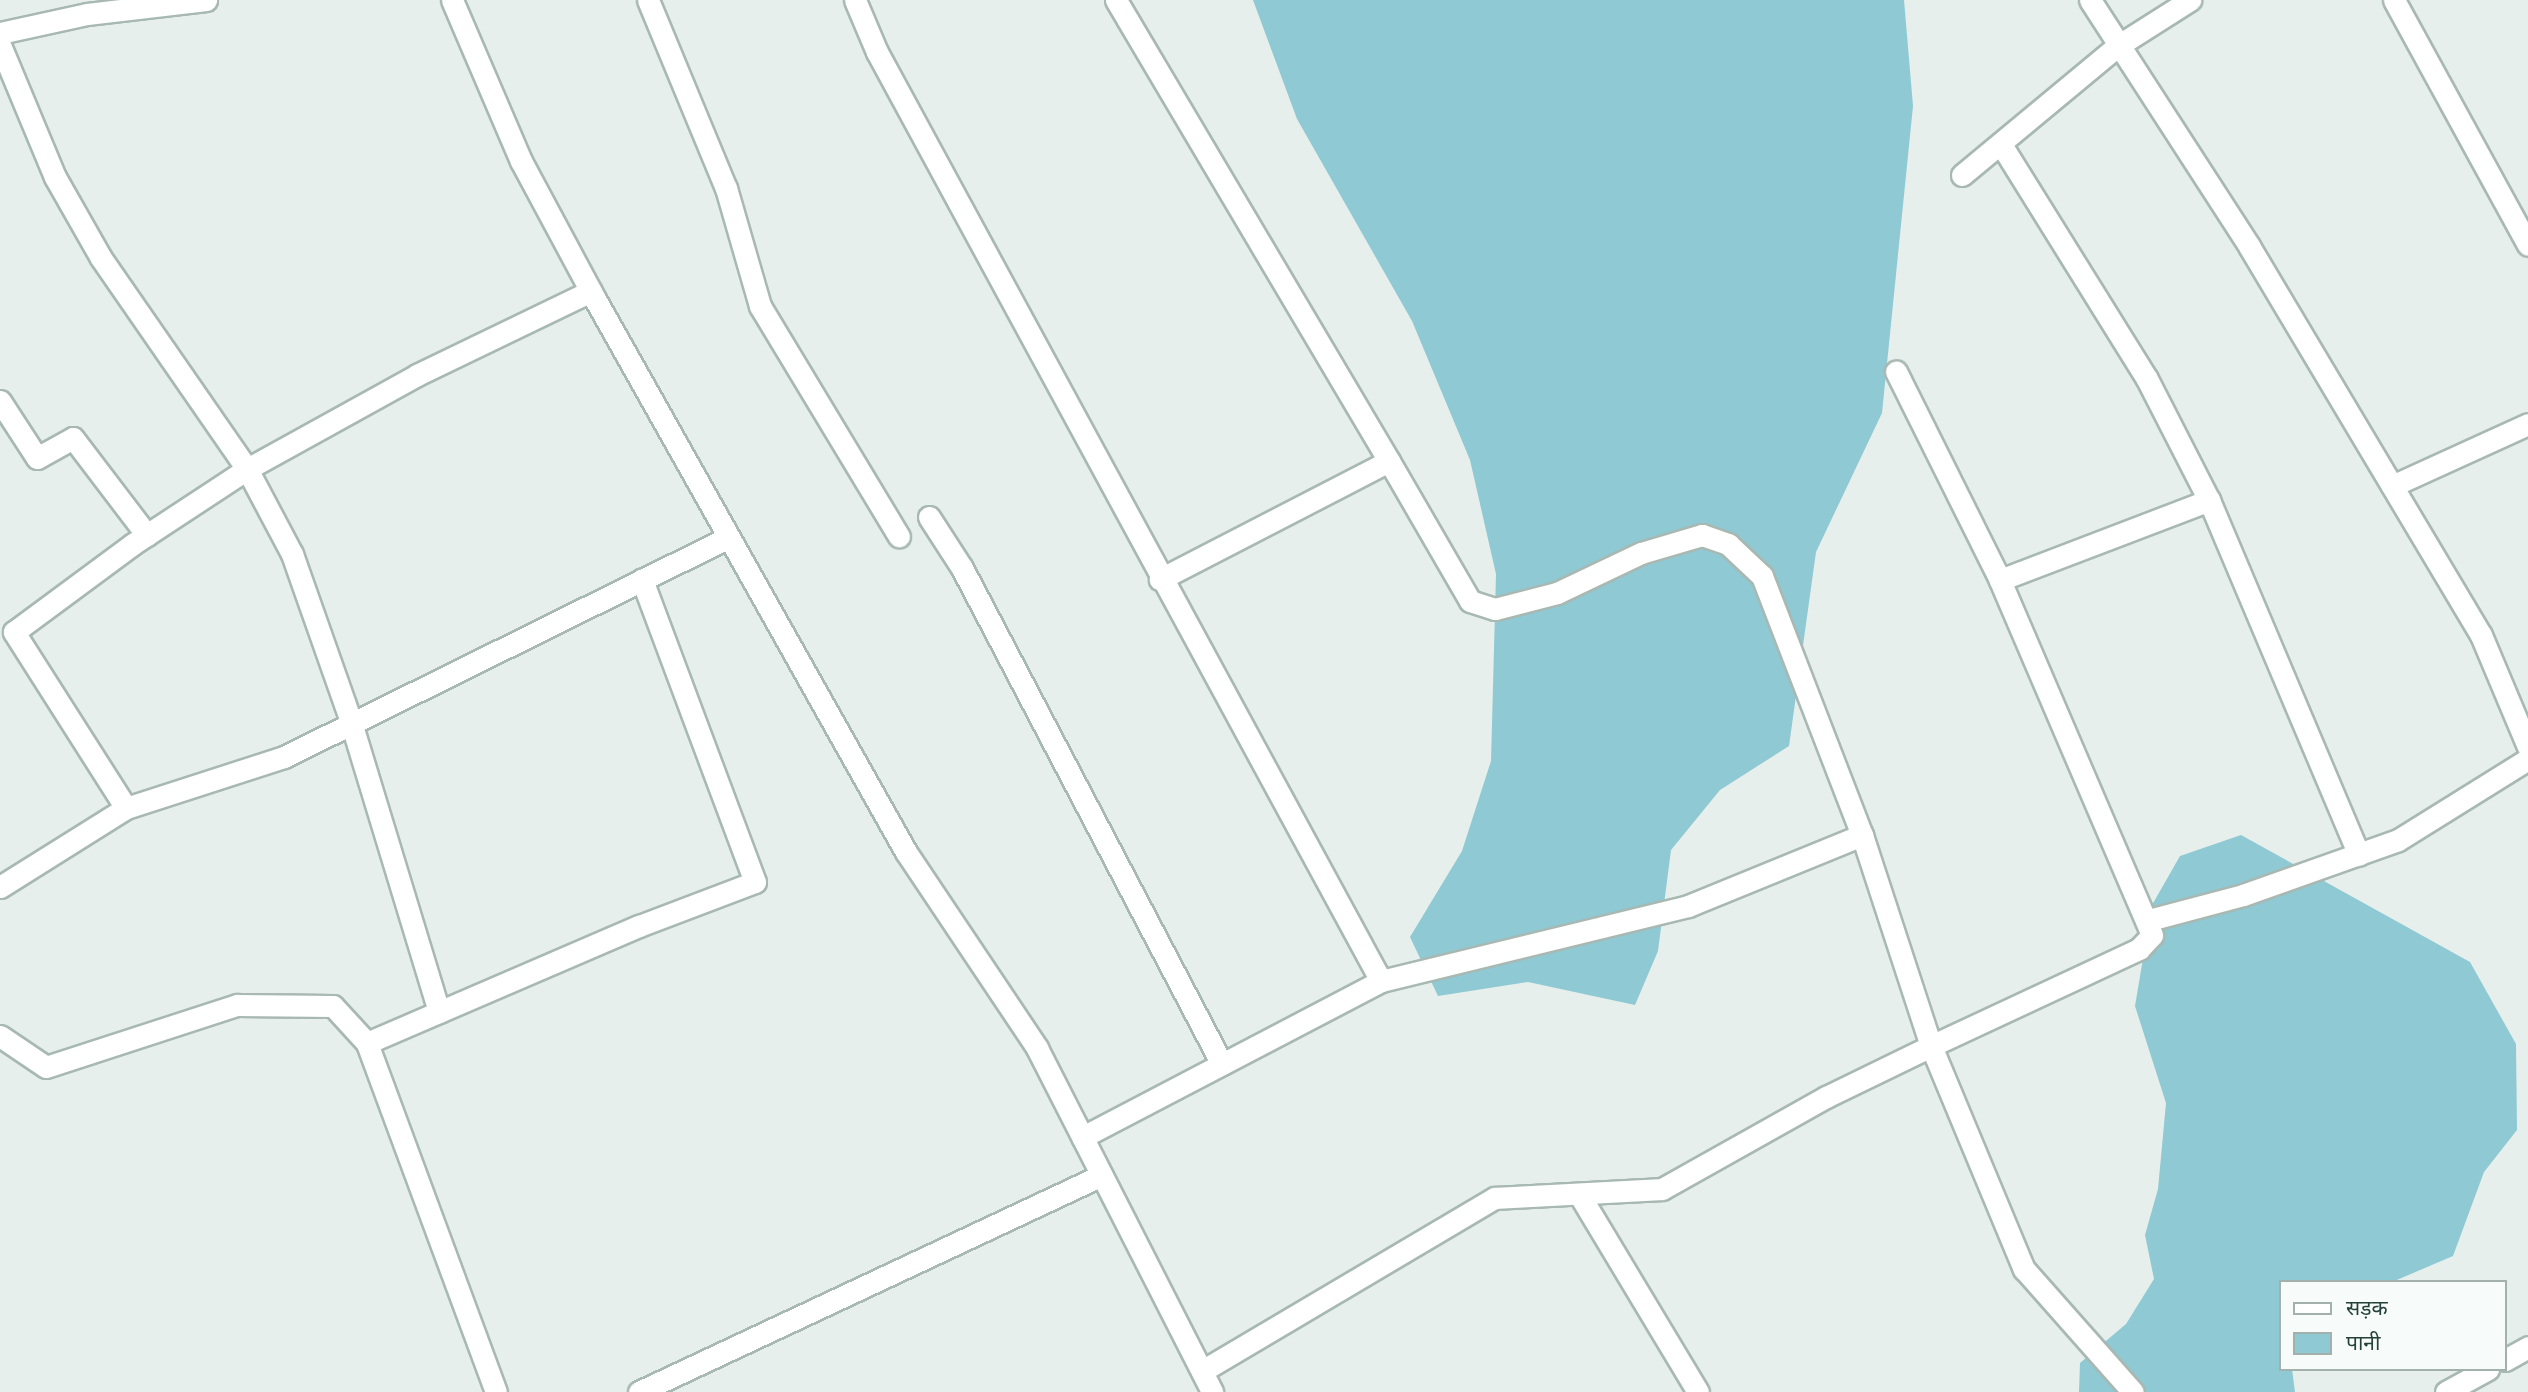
<!DOCTYPE html>
<meta charset="utf-8">
<style>
body{margin:0}
#map{position:relative;width:2528px;height:1392px;overflow:hidden;background:#e6efeb;font-family:Jost,"Noto Sans Devanagari",sans-serif}
div>[style]{position:absolute}
.water>*{inset:0;background:#8ec9d4}
.roads{filter:drop-shadow(2px 0 #a8b8b2) drop-shadow(-2px 0 #a8b8b2) drop-shadow(0 2px #a8b8b2) drop-shadow(0 -2px #a8b8b2)}
.street>*{height:21px;margin:-10.5px;padding:0 10.5px;transform-origin:10.5px;border-radius:10.5px;background:#fff}
span{translate:-50% -50%;white-space:nowrap;text-align:center;line-height:1.15;-webkit-text-stroke:5px #f7fbf9;paint-order:stroke}
.legend{position:absolute;left:2279px;top:1280px;width:228px;height:91px;box-sizing:border-box;background:#f7fbf9;border:2px solid #a3b1ad;margin:0;padding:9px 12px;list-style:none;font-size:21px;color:#24423a}
.legend li{display:flex;align-items:center;gap:14px;height:35px}
.legend b{width:35px;border:2px solid #a3b1ad}
</style>
<div id="map">
<div class="water">
<i style="clip-path:polygon(1253px 0,1904px 0,1913px 106px,1882px 413px,1816px 552px,1789px 746px,1720px 790px,1671px 850px,1658px 951px,1635px 1005px,1528px 982px,1438px 996px,1410px 937px,1462px 851px,1491px 761px,1496px 574px,1470px 460px,1412px 321px,1297px 119px)"></i>
<i style="clip-path:polygon(2241px 835px,2470px 962px,2516px 1044px,2517px 1130px,2484px 1172px,2453px 1256px,2392px 1282px,2281px 1282px,2281px 1369px,2292px 1369px,2295px 1392px,2079px 1392px,2080px 1363px,2126px 1324px,2154px 1279px,2145px 1235px,2158px 1189px,2166px 1103px,2135px 1006px,2152px 905px,2180px 856px)"></i>
</div>
<div class="roads">
<div class="street">
<i style="left:452px;top:0;width:175px;rotate:66.8deg"></i>
<i style="left:521px;top:161px;width:157px;rotate:61.8deg"></i>
<i style="left:595px;top:299px;width:634px;rotate:60.65deg"></i>
<i style="left:906px;top:852px;width:236px;rotate:56.2deg"></i>
<i style="left:1037px;top:1048px;width:386px;rotate:63deg"></i>
<i style="left:648px;top:0;width:204px;rotate:67.5deg"></i>
<i style="left:726px;top:188px;width:123px;rotate:73.9deg"></i>
<i style="left:760px;top:306px;width:269px;rotate:58.9deg"></i>
<i style="left:855px;top:0;width:56px;rotate:67.1deg"></i>
<i style="left:877px;top:52px;width:1057px;rotate:61.52deg"></i>
<i style="left:1381px;top:981px;width:337px;rotate:152.4deg"></i>
<i style="left:1116px;top:0;width:536px;rotate:59.37deg"></i>
<i style="left:1389px;top:461px;width:258px;rotate:152.7deg"></i>
<i style="left:2090px;top:0;width:293px;rotate:57.1deg"></i>
<i style="left:2249px;top:246px;width:453px;rotate:59.2deg"></i>
<i style="left:2481px;top:635px;width:121px;rotate:67.2deg"></i>
<i style="left:2394px;top:0;width:279px;rotate:61.3deg"></i>
<i style="left:0;top:33px;width:89px;rotate:-12.3deg"></i>
<i style="left:87px;top:14px;width:120px;rotate:-6.7deg"></i>
<i style="left:0;top:45px;width:143px;rotate:67.4deg"></i>
<i style="left:55px;top:177px;width:93px;rotate:60.4deg"></i>
<i style="left:101px;top:258px;width:257px;rotate:55.3deg"></i>
<i style="left:247px;top:469px;width:96px;rotate:62.1deg"></i>
<i style="left:292px;top:554px;width:178px;rotate:70.6deg"></i>
<i style="left:351px;top:722px;width:303px;rotate:73.1deg"></i>
<i style="left:2002px;top:146px;width:274px;rotate:58.1deg"></i>
<i style="left:2147px;top:379px;width:136px;rotate:62.9deg"></i>
<i style="left:2209px;top:500px;width:385px;rotate:67.1deg"></i>
<i style="left:1962px;top:175px;width:200px;rotate:-39.7deg"></i>
<i style="left:2116px;top:47px;width:88px;rotate:-32.4deg"></i>
<i style="left:0;top:401px;width:68px;rotate:57deg"></i>
<i style="left:37px;top:458px;width:41px;rotate:-29.1deg"></i>
<i style="left:73px;top:438px;width:122px;rotate:52.7deg"></i>
<i style="left:1389px;top:461px;width:162px;rotate:59.9deg"></i>
<i style="left:1470px;top:601px;width:26px;rotate:18deg"></i>
<i style="left:1495px;top:609px;width:64px;rotate:-14.5deg"></i>
<i style="left:1557px;top:593px;width:93px;rotate:-25.5deg"></i>
<i style="left:1641px;top:553px;width:64px;rotate:-16.4deg"></i>
<i style="left:1702px;top:535px;width:28px;rotate:19deg"></i>
<i style="left:1728px;top:544px;width:47px;rotate:43.3deg"></i>
<i style="left:1762px;top:576px;width:278px;rotate:68.9deg"></i>
<i style="left:1862px;top:835px;width:222px;rotate:71.9deg"></i>
<i style="left:1931px;top:1046px;width:230px;rotate:-25deg"></i>
<i style="left:2139px;top:949px;width:19px;rotate:-47deg"></i>
<i style="left:2152px;top:935px;width:386px;rotate:-113.2deg"></i>
<i style="left:2000px;top:580px;width:233px;rotate:-116.5deg"></i>
<i style="left:2392px;top:486px;width:149px;rotate:-24.5deg"></i>
<i style="left:929px;top:517px;width:61px;rotate:57.1deg"></i>
<i style="left:962px;top:568px;width:560px;rotate:62.34deg"></i>
<i style="left:2000px;top:580px;width:224px;rotate:-20.9deg"></i>
<i style="left:126px;top:808px;width:209px;rotate:-122.5deg"></i>
<i style="left:14px;top:632px;width:148px;rotate:-36.5deg"></i>
<i style="left:133px;top:544px;width:136px;rotate:-33.3deg"></i>
<i style="left:247px;top:469px;width:194px;rotate:-28.9deg"></i>
<i style="left:417px;top:375px;width:193px;rotate:-25.8deg"></i>
<i style="left:0;top:887px;width:149px;rotate:-32.1deg"></i>
<i style="left:126px;top:808px;width:166px;rotate:-17.9deg"></i>
<i style="left:284px;top:757px;width:494px;rotate:-26.3deg"></i>
<i style="left:2149px;top:920px;width:97px;rotate:-14.9deg"></i>
<i style="left:2243px;top:895px;width:164px;rotate:-19.5deg"></i>
<i style="left:2398px;top:840px;width:153px;rotate:-31.9deg"></i>
<i style="left:1381px;top:981px;width:316px;rotate:-13.7deg"></i>
<i style="left:1688px;top:906px;width:188px;rotate:-22.2deg"></i>
<i style="left:0;top:1036px;width:55px;rotate:34deg"></i>
<i style="left:46px;top:1067px;width:201px;rotate:-18deg"></i>
<i style="left:237px;top:1005px;width:96px;rotate:0.6deg"></i>
<i style="left:333px;top:1006px;width:50px;rotate:47.4deg"></i>
<i style="left:1579px;top:1194px;width:231px;rotate:59deg"></i>
<i style="left:2505px;top:1360px;width:26px;rotate:-29deg"></i>
<i style="left:1202px;top:1371px;width:340px;rotate:-30.6deg"></i>
<i style="left:1495px;top:1198px;width:167px;rotate:-3.1deg"></i>
<i style="left:1662px;top:1189px;width:188px;rotate:-29.3deg"></i>
<i style="left:1826px;top:1097px;width:117px;rotate:-25.9deg"></i>
<i style="left:1931px;top:1046px;width:242px;rotate:67.4deg"></i>
<i style="left:2024px;top:1269px;width:164px;rotate:48.5deg"></i>
<i style="left:496px;top:1392px;width:372px;rotate:-110.3deg"></i>
<i style="left:367px;top:1043px;width:296px;rotate:-23.3deg"></i>
<i style="left:639px;top:926px;width:124px;rotate:-20.8deg"></i>
<i style="left:755px;top:882px;width:323px;rotate:-110.5deg"></i>
<i style="left:639px;top:1392px;width:511px;rotate:-25.11deg"></i>
<i style="left:2446px;top:1392px;width:48px;rotate:-28.7deg"></i>
</div>
</div>
<ul class="legend">
<li><b style="height:9px;background:#fff"></b>सड़क</li>
<li><b style="height:19px;background:#8ec9d4"></b>पानी</li>
</ul>
</div>
